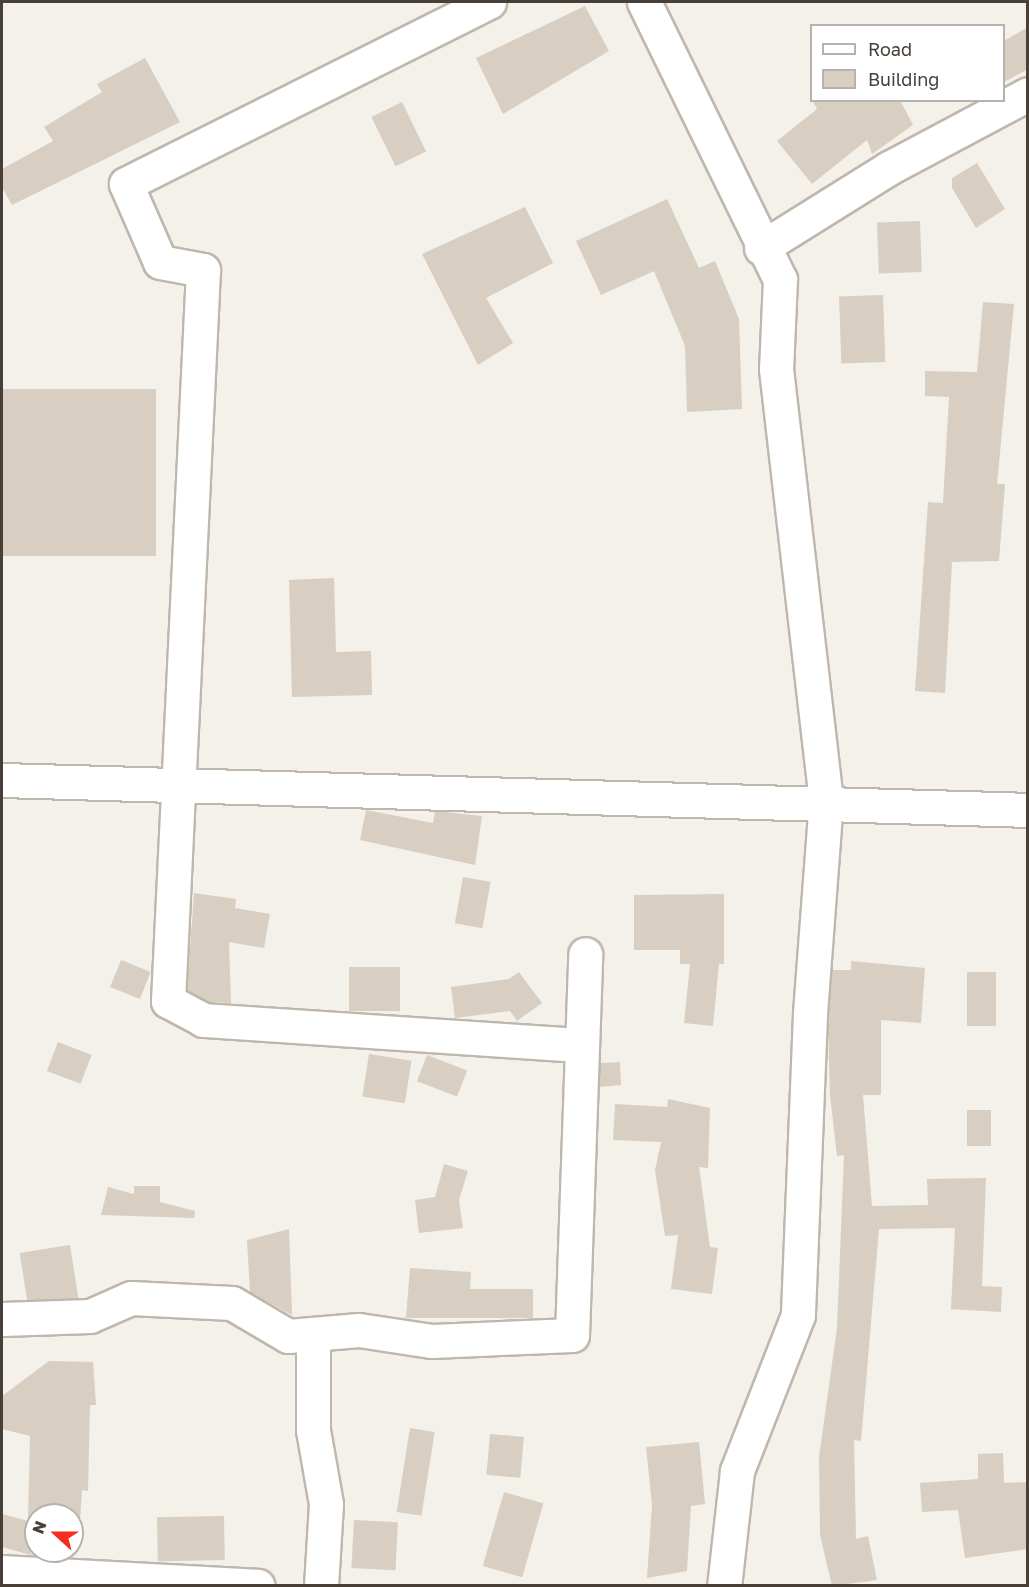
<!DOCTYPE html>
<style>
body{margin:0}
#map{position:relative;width:1029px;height:1587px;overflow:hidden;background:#f4f0ea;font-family:"Golos Text",sans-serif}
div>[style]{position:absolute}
.building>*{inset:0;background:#d9cec2;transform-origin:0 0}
.roads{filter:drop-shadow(2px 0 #c0b7ac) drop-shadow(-2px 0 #c0b7ac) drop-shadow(0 2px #c0b7ac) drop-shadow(0 -2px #c0b7ac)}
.street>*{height:33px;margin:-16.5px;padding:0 16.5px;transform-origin:16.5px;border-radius:16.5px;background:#fff}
span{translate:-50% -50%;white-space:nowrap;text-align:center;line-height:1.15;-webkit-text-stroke:4.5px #fff;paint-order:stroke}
.frame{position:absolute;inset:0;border:3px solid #484038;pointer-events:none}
.legend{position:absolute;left:810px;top:24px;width:195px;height:78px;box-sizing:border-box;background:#fff;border:2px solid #b6b3af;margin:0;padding:8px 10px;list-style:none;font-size:18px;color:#484038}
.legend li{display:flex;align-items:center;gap:12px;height:30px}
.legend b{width:30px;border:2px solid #b6b3af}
.north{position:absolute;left:24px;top:1503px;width:60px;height:60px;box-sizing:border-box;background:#fff;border:2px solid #b6b3af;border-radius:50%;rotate:291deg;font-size:16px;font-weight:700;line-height:24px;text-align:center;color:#484038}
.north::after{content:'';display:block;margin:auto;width:21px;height:27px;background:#f62c1f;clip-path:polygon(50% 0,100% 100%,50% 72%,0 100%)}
</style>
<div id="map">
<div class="building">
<i style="clip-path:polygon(585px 6px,609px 51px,503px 114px,476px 58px)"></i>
<i style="clip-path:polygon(1028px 27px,1028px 69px,1004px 82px,1004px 41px)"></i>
<i style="clip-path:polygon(145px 58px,180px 122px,12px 205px,2px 187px,2px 169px,53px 141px,44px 127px,102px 92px,97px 84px)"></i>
<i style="clip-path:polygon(812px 100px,900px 100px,913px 125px,872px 154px,867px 140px,812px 184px,777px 141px,817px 109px)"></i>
<i style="left:402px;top:102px;width:55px;height:34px;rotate:64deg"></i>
<i style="clip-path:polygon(977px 163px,1005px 209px,976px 228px,952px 188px,952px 178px)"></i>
<i style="clip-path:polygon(667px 199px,699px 268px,715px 261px,739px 319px,742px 409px,687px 412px,685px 346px,654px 271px,601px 295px,576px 241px)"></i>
<i style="clip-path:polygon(525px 207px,553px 263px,486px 298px,513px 343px,478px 365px,422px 254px)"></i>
<i style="left:920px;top:221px;width:51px;height:43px;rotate:88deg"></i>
<i style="left:883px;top:295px;width:67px;height:44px;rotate:88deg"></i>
<i style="clip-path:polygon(983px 302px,1014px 304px,997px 484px,1005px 484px,999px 561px,952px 562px,945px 693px,915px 691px,928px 502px,943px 503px,949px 397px,925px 396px,925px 371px,977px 372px)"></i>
<i style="left:2px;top:389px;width:154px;height:167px"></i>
<i style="clip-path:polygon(334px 578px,336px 652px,371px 651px,372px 695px,292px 697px,289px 580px)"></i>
<i style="clip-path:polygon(366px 810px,433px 823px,435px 811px,482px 816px,475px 865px,360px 840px)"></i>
<i style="left:463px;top:877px;width:28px;height:47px;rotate:10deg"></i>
<i style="clip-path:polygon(194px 893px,236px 899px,235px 908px,270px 914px,264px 948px,229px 942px,231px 1003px,208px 1002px,187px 990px)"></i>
<i style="clip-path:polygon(724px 894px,724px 964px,719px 964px,713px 1026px,684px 1023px,690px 964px,680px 964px,680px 950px,634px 950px,634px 895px)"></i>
<i style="left:121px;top:960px;width:32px;height:29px;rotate:22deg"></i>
<i style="clip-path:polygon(851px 961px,925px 968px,921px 1023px,881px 1020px,881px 1095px,863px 1095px,872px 1206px,928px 1205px,927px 1179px,986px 1178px,982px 1286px,1002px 1287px,1001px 1312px,951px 1309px,955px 1228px,879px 1229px,861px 1441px,854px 1440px,856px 1539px,868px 1536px,877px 1580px,832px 1586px,820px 1535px,819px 1457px,837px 1328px,844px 1155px,837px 1156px,830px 1095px,828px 1024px,832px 970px,851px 970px)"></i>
<i style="left:349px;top:967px;width:51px;height:44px"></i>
<i style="clip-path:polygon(519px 972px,542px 1003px,517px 1021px,510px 1011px,455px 1018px,451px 987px,509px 979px)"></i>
<i style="left:967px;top:972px;width:29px;height:54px"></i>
<i style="left:58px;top:1042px;width:36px;height:31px;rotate:21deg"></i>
<i style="left:369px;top:1054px;width:43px;height:43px;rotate:9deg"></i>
<i style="left:427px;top:1055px;width:43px;height:28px;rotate:21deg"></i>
<i style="clip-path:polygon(620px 1062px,621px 1085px,599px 1087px,600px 1063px)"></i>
<i style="clip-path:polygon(668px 1099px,710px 1108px,708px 1168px,699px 1167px,710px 1247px,718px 1248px,712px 1294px,671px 1289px,678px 1235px,665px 1236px,655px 1170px,661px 1142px,613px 1140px,615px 1104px,667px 1107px)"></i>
<i style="left:967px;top:1110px;width:24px;height:36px"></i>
<i style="clip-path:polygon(444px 1164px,468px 1171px,459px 1200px,463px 1228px,419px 1233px,415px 1200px,435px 1197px)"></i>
<i style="clip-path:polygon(134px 1186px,160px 1186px,160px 1202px,195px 1211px,194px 1218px,101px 1215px,108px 1187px,134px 1194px)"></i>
<i style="clip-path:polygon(289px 1229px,292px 1315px,250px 1292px,247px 1240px)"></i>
<i style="left:70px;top:1245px;width:54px;height:51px;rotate:81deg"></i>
<i style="clip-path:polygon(410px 1268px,471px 1272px,470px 1289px,533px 1289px,533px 1318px,406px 1318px)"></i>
<i style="clip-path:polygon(49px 1361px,93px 1362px,96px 1405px,90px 1405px,88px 1491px,82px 1490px,78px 1552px,63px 1551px,72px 1551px,72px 1515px,36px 1515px,31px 1555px,2px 1547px,2px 1514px,28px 1521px,30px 1436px,2px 1429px,2px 1396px)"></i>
<i style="left:410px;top:1428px;width:25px;height:85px;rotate:9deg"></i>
<i style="left:490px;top:1434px;width:34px;height:41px;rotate:5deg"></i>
<i style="clip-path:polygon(699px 1442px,705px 1504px,691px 1506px,687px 1571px,647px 1578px,652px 1505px,646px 1447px)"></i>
<i style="clip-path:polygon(1003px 1453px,1004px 1483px,1028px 1482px,1028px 1549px,965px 1558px,958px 1510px,922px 1512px,920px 1483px,978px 1479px,978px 1454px)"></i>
<i style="left:504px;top:1492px;width:41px;height:77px;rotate:16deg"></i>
<i style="left:224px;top:1516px;width:44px;height:67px;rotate:89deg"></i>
<i style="left:354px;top:1520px;width:44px;height:48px;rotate:3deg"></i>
</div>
<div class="roads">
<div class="street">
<i style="left:489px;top:2px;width:406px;rotate:153.4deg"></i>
<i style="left:126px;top:184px;width:85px;rotate:66.4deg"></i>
<i style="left:160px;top:262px;width:44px;rotate:10.5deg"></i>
<i style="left:203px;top:270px;width:732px;rotate:92.74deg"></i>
<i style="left:168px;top:1001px;width:40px;rotate:28deg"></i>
<i style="left:203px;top:1020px;width:379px;rotate:3.8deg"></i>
<i style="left:644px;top:2px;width:309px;rotate:63.9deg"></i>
<i style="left:780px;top:279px;width:90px;rotate:92.5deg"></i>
<i style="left:776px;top:369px;width:434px;rotate:83.4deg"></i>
<i style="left:826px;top:800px;width:215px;rotate:94.3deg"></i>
<i style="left:810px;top:1014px;width:301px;rotate:92.3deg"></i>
<i style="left:798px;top:1315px;width:168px;rotate:111.4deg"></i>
<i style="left:737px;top:1471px;width:116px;rotate:96.4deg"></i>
<i style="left:761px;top:248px;width:151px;rotate:-32deg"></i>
<i style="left:889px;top:168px;width:157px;rotate:-28deg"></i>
<i style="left:2px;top:780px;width:1026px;rotate:1.67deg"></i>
<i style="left:2px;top:1319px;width:88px;rotate:-2deg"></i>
<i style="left:90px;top:1316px;width:45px;rotate:-23.7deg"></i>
<i style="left:131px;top:1298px;width:101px;rotate:2.8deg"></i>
<i style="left:232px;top:1303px;width:65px;rotate:30.5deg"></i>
<i style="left:288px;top:1336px;width:71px;rotate:-4.8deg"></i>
<i style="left:359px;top:1330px;width:74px;rotate:8.6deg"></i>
<i style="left:432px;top:1341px;width:140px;rotate:-2.5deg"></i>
<i style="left:572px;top:1335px;width:381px;rotate:-88deg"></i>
<i style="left:313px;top:1334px;width:96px;rotate:90deg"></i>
<i style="left:313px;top:1430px;width:75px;rotate:80deg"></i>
<i style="left:326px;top:1504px;width:82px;rotate:93.5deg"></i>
<i style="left:2px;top:1572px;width:256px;rotate:3.1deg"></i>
</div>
</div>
<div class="frame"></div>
<ul class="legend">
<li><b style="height:8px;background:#fff"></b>Road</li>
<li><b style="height:16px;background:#d9cec2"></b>Building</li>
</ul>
<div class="north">N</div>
</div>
